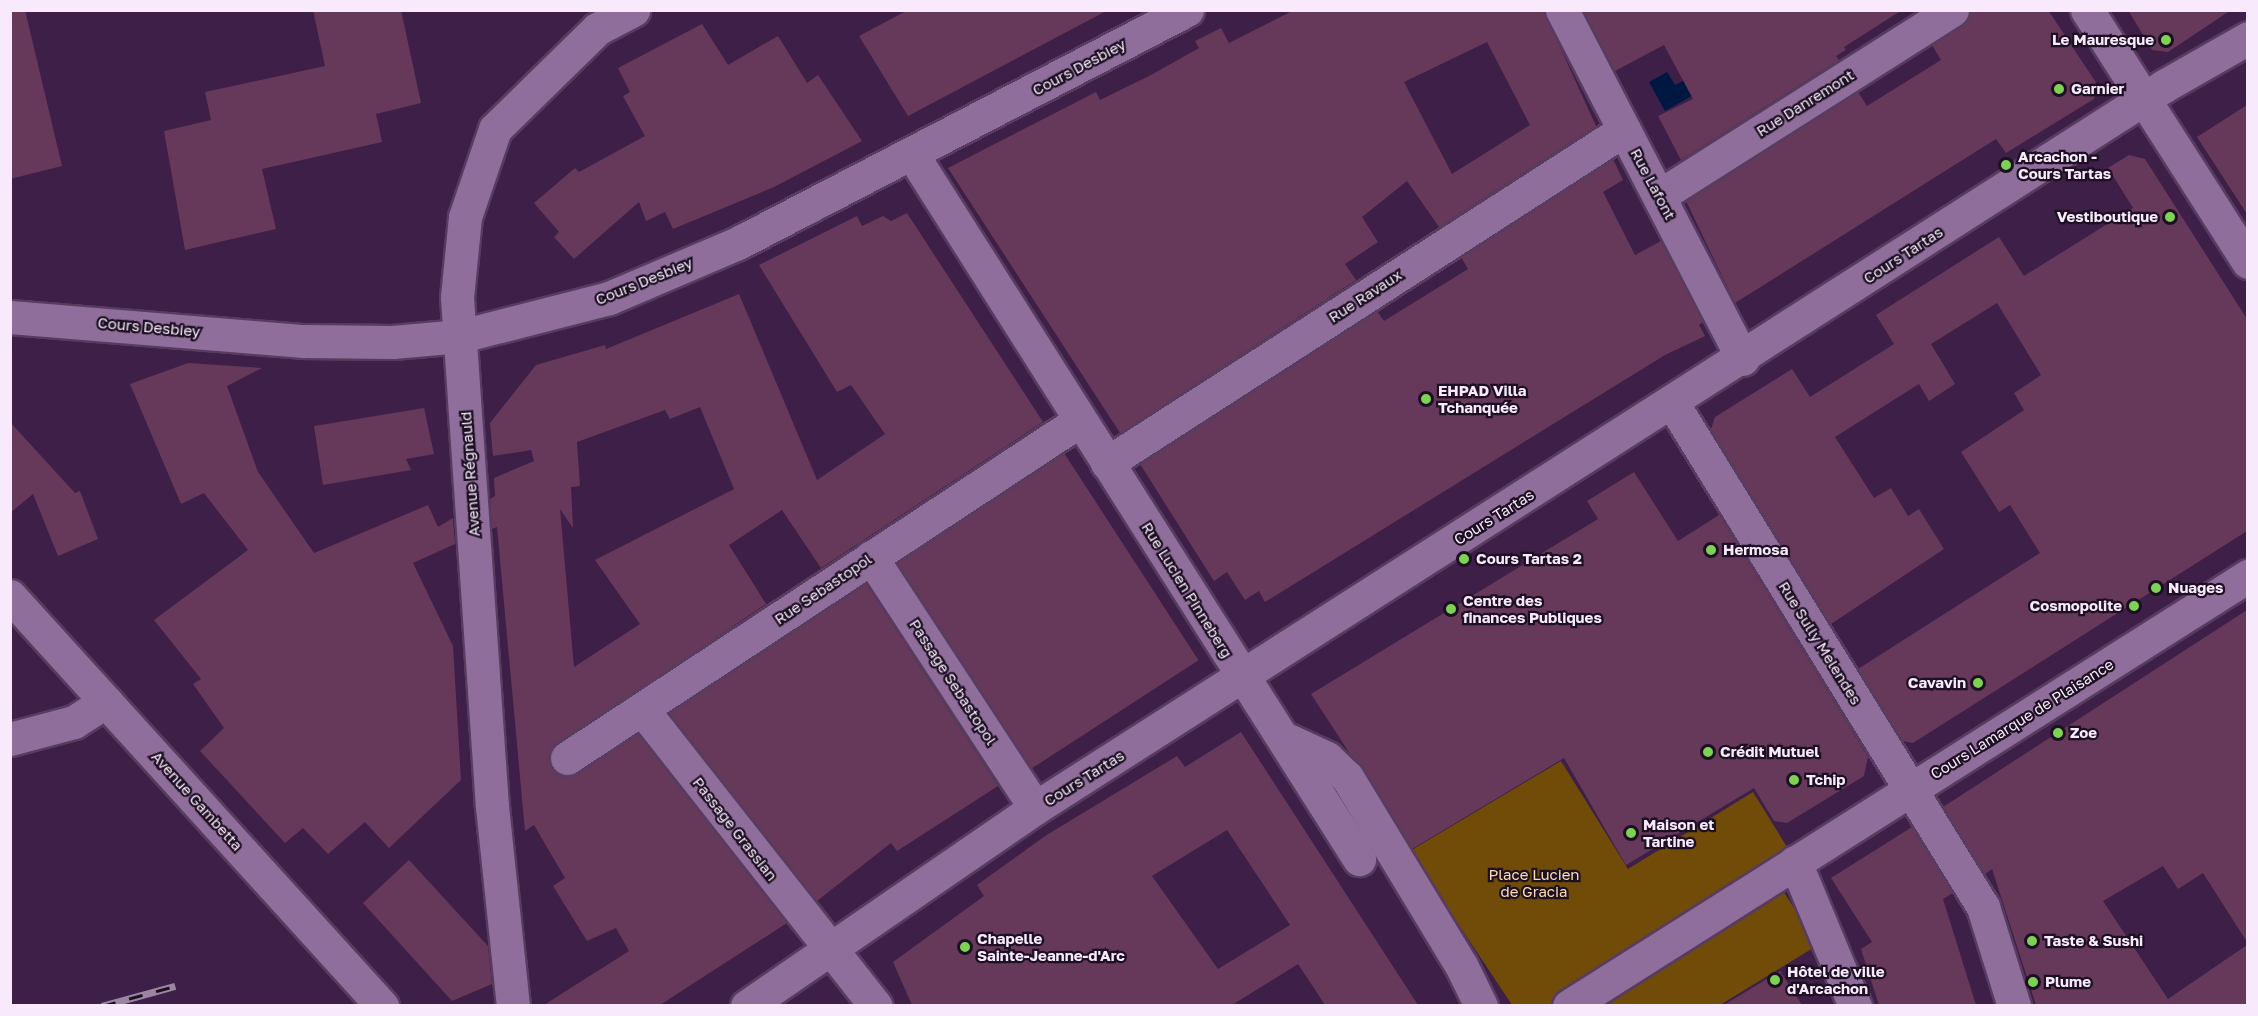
<!DOCTYPE html>
<meta charset="utf-8">
<style>
body{margin:0}
#map{position:relative;width:2258px;height:1016px;overflow:hidden;background:#3d1f48;font-family:"Golos Text",sans-serif}
div>[style]{position:absolute}
.green>*{inset:0;background:#704c08}
.water>*{inset:0;background:#001841}
.building>*{inset:0;background:#66395b;transform-origin:0 0}
.roads{filter:drop-shadow(2px 0 #573c5f) drop-shadow(-2px 0 #573c5f) drop-shadow(0 2px #573c5f) drop-shadow(0 -2px #573c5f)}
.minor>*{height:33px;margin:-16.5px;padding:0 16.5px;transform-origin:16.5px;border-radius:16.5px;background:#906e9c}
.rail>*{height:7px;margin-top:-3.5px;transform-origin:0;background:repeating-linear-gradient(90deg,#1d1022 0 14px,#9b85a3 0 28px);box-sizing:border-box;border-block:2px solid #9b85a3}
.dots>*{width:16px;height:16px;translate:-50% -50%;box-sizing:border-box;border:3px solid #1d1022;border-radius:50%}
span{translate:-50% -50%;white-space:nowrap;text-align:center;line-height:1.15;-webkit-text-stroke:4.5px #1d1022;paint-order:stroke}
.poi-label{font-size:15px;color:#f8e9fd;font-weight:700}
.right{translate:-100% -50%;text-align:right}
.left{translate:0 -50%;text-align:left}
.street-label{font-size:15px;color:#f8e9fd}
.park-label{font-size:15px;color:#fdddb0}
.frame{position:absolute;inset:0;border:12px solid #f8e9fd;pointer-events:none}
</style>
<div id="map">
<div class="green">
<i style="clip-path:polygon(1561px 761px,1628px 869px,1753px 792px,1792px 855px,1769px 869px,1818px 945px,1720px 1005px,1512px 1005px,1410px 851px)"></i>
</div>
<div class="water">
<i style="clip-path:polygon(1667px 72px,1675px 85px,1691px 77px,1699px 92px,1665px 111px,1649px 82px)"></i>
</div>
<div class="building">
<i style="clip-path:polygon(10px 10px,25px 10px,62px 166px,10px 179px)"></i>
<i style="clip-path:polygon(313px 10px,401px 10px,421px 103px,376px 114px,382px 142px,262px 169px,276px 229px,185px 250px,164px 131px,211px 120px,205px 92px,325px 66px)"></i>
<i style="clip-path:polygon(908px 10px,1108px 10px,908px 116px,859px 36px)"></i>
<i style="clip-path:polygon(evenodd,1294px 10px,1543px 10px,1596px 126px,1439px 227px,1407px 181px,1362px 217px,1378px 242px,1345px 264px,1356px 280px,1120px 433px,948px 168px,1096px 92px,1100px 100px,1151px 75px,1199px 48px,1195px 41px,1221px 28px,1229px 43px,1294px 10px,1487px 42px,1530px 125px,1452px 174px,1404px 82px,1487px 42px)"></i>
<i style="clip-path:polygon(1583px 10px,1902px 10px,1844px 47px,1846px 50px,1836px 56px,1839px 60px,1681px 160px,1658px 116px,1693px 99px,1664px 45px,1615px 71px)"></i>
<i style="clip-path:polygon(1971px 10px,2048px 10px,2097px 84px,2094px 99px,2006px 153px,1996px 139px,1735px 303px,1686px 201px,1858px 92px,1867px 106px,1941px 60px,1932px 45px,1962px 25px)"></i>
<i style="clip-path:polygon(2128px 10px,2231px 10px,2168px 52px,2152px 50px)"></i>
<i style="clip-path:polygon(702px 24px,728px 65px,778px 36px,807px 83px,818px 75px,862px 141px,774px 187px,673px 229px,665px 212px,646px 221px,639px 202px,574px 259px,554px 237px,559px 232px,534px 203px,575px 168px,579px 172px,645px 136px,623px 96px,630px 92px,618px 68px)"></i>
<i style="clip-path:polygon(2247px 105px,2247px 214px,2197px 137px)"></i>
<i style="clip-path:polygon(2129px 155px,2145px 159px,2247px 319px,2247px 531px,1913px 743px,1903px 741px,1858px 669px,2040px 553px,2010px 505px,1999px 512px,1961px 452px,2024px 410px,2014px 393px,2041px 375px,1997px 303px,1931px 344px,1955px 384px,1929px 401px,1919px 384px,1835px 437px,1874px 498px,1891px 488px,1908px 516px,1919px 509px,1944px 549px,1831px 624px,1711px 429px,1715px 417px,1792px 369px,1810px 397px,1894px 344px,1876px 315px,1999px 237px,2024px 276px,2133px 208px,2108px 168px)"></i>
<i style="clip-path:polygon(1613px 159px,1623px 180px,1603px 192px,1635px 255px,1661px 241px,1703px 322px,1699px 325px,1705px 336px,1665px 355px,1265px 602px,1259px 591px,1245px 600px,1227px 572px,1214px 581px,1140px 464px,1377px 311px,1384px 321px,1468px 269px,1461px 257px)"></i>
<i style="clip-path:polygon(evenodd,907px 213px,1043px 422px,821px 568px,782px 510px,729px 545px,766px 604px,551px 749px,552px 769px,569px 777px,638px 734px,787px 923px,660px 1005px,544px 1005px,629px 951px,616px 928px,587px 941px,553px 886px,565px 878px,534px 825px,525px 831px,497px 527px,492px 529px,490px 499px,495px 496px,494px 478px,534px 461px,531px 450px,493px 456px,490px 423px,536px 365px,605px 345px,606px 349px,739px 294px,817px 480px,885px 434px,851px 385px,837px 392px,759px 265px,857px 216px,862px 226px,883px 216px,891px 221px,907px 213px,700px 407px,734px 489px,595px 560px,640px 624px,574px 667px,560px 509px,573px 528px,571px 487px,580px 486px,577px 442px,665px 410px,670px 419px,700px 407px)"></i>
<i style="clip-path:polygon(188px 363px,262px 368px,227px 386px,258px 472px,314px 553px,428px 505px,438px 527px,453px 518px,455px 544px,413px 563px,453px 646px,461px 780px,389px 848px,365px 822px,328px 854px,303px 828px,285px 843px,200px 751px,224px 728px,193px 684px,201px 679px,154px 620px,248px 550px,204px 493px,181px 504px,130px 384px)"></i>
<i style="clip-path:polygon(424px 408px,434px 454px,406px 459px,411px 470px,323px 485px,314px 426px)"></i>
<i style="clip-path:polygon(10px 422px,75px 493px,80px 491px,98px 539px,58px 556px,33px 494px,10px 513px)"></i>
<i style="left:1064px;top:453px;width:247px;height:200px;rotate:57deg"></i>
<i style="clip-path:polygon(1634px 472px,1678px 541px,1719px 515px,1868px 757px,1864px 776px,1787px 823px,1774px 821px,1754px 788px,1626px 865px,1564px 758px,1412px 849px,1311px 694px,1598px 519px,1587px 501px)"></i>
<i style="clip-path:polygon(866px 584px,998px 786px,897px 851px,891px 843px,817px 901px,669px 713px)"></i>
<i style="clip-path:polygon(2247px 610px,2247px 942px,2203px 873px,2178px 889px,2163px 866px,2103px 901px,2168px 999px,2247px 945px,2247px 1005px,2036px 1005px,1992px 869px,1985px 874px,1943px 807px)"></i>
<i style="clip-path:polygon(evenodd,1241px 732px,1418px 1005px,1325px 1005px,1298px 964px,1232px 1005px,912px 1005px,893px 962px,984px 896px,977px 885px,1045px 836px,1177px 756px,1185px 767px,1241px 732px,1227px 830px,1290px 925px,1218px 969px,1152px 876px,1227px 830px)"></i>
<i style="clip-path:polygon(1912px 827px,1953px 893px,1943px 899px,1976px 1005px,1879px 1005px,1861px 949px,1872px 942px,1831px 878px)"></i>
<i style="clip-path:polygon(409px 860px,488px 946px,492px 984px,452px 1001px,363px 903px)"></i>
<i style="clip-path:polygon(1780px 971px,1802px 1005px,1724px 1005px)"></i>
</div>
<div class="roads">
<div class="minor">
<i style="left:1562px;top:10px;width:393px;rotate:62.6deg"></i>
<i style="left:2087px;top:10px;width:299px;rotate:57.4deg"></i>
<i style="left:912px;top:154px;width:835px;rotate:57.62deg"></i>
<i style="left:1659px;top:196px;width:347px;rotate:-32.4deg"></i>
<i style="left:10px;top:317px;width:295px;rotate:4.7deg"></i>
<i style="left:304px;top:341px;width:88px;rotate:0.7deg"></i>
<i style="left:392px;top:342px;width:69px;rotate:-5deg"></i>
<i style="left:461px;top:336px;width:153px;rotate:-14.4deg"></i>
<i style="left:609px;top:298px;width:140px;rotate:-23.1deg"></i>
<i style="left:738px;top:243px;width:506px;rotate:-27.43deg"></i>
<i style="left:1673px;top:404px;width:591px;rotate:58.35deg"></i>
<i style="left:1983px;top:907px;width:104px;rotate:72.6deg"></i>
<i style="left:1107px;top:463px;width:615px;rotate:-32.79deg"></i>
<i style="left:871px;top:557px;width:300px;rotate:56.8deg"></i>
<i style="left:10px;top:596px;width:554px;rotate:47.78deg"></i>
<i style="left:642px;top:709px;width:378px;rotate:51.8deg"></i>
<i style="left:10px;top:739px;width:66px;rotate:-14.9deg"></i>
<i style="left:74px;top:722px;width:38px;rotate:-33deg"></i>
<i style="left:1288px;top:740px;width:43px;rotate:24.8deg"></i>
<i style="left:1327px;top:758px;width:28px;rotate:44deg"></i>
<i style="left:1347px;top:777px;width:220px;rotate:58.8deg"></i>
<i style="left:1461px;top:965px;width:46px;rotate:64deg"></i>
<i style="left:567px;top:758px;width:613px;rotate:-33.35deg"></i>
<i style="left:1795px;top:862px;width:156px;rotate:67.4deg"></i>
<i style="left:513px;top:1006px;width:200px;rotate:-96deg"></i>
<i style="left:492px;top:807px;width:511px;rotate:-93.93deg"></i>
<i style="left:457px;top:297px;width:80px;rotate:-84.3deg"></i>
<i style="left:465px;top:217px;width:93px;rotate:-71.2deg"></i>
<i style="left:495px;top:129px;width:143px;rotate:-44.4deg"></i>
<i style="left:597px;top:29px;width:41px;rotate:-27.8deg"></i>
<i style="left:747px;top:1006px;width:349px;rotate:-34.5deg"></i>
<i style="left:1035px;top:808px;width:1340px;rotate:-32.6deg"></i>
<i style="left:2164px;top:86px;width:97px;rotate:-29.7deg"></i>
<i style="left:1569px;top:1006px;width:804px;rotate:-32.35deg"></i>
</div>
</div>
<div class="rail">
<i style="left:102px;top:1006px;width:76px;rotate:-15.3deg"></i>
</div>
<div class="dots">
<i style="left:2166px;top:40px;background:#7dd154"></i>
<i style="left:2059px;top:89px;background:#7dd154"></i>
<i style="left:2006px;top:165px;background:#7dd154"></i>
<i style="left:2170px;top:217px;background:#7dd154"></i>
<i style="left:1426px;top:399px;background:#7dd154"></i>
<i style="left:1711px;top:550px;background:#7dd154"></i>
<i style="left:1464px;top:559px;background:#7dd154"></i>
<i style="left:2156px;top:588px;background:#7dd154"></i>
<i style="left:2134px;top:606px;background:#7dd154"></i>
<i style="left:1451px;top:609px;background:#7dd154"></i>
<i style="left:1978px;top:683px;background:#7dd154"></i>
<i style="left:2058px;top:733px;background:#7dd154"></i>
<i style="left:1708px;top:752px;background:#7dd154"></i>
<i style="left:1794px;top:780px;background:#7dd154"></i>
<i style="left:1631px;top:833px;background:#7dd154"></i>
<i style="left:2032px;top:941px;background:#7dd154"></i>
<i style="left:965px;top:947px;background:#7dd154"></i>
<i style="left:1775px;top:980px;background:#7dd154"></i>
<i style="left:2033px;top:982px;background:#7dd154"></i>
</div>
<div class="poi-label">
<span class="right" style="left:2154px;top:40px">Le Mauresque</span>
<span class="left" style="left:2071px;top:89px">Garnier</span>
<span class="left" style="left:2018px;top:165px">Arcachon -<br>Cours Tartas</span>
<span class="right" style="left:2158px;top:217px">Vestiboutique</span>
<span class="left" style="left:1438px;top:399px">EHPAD Villa<br>Tchanquée</span>
<span class="left" style="left:1723px;top:550px">Hermosa</span>
<span class="left" style="left:1476px;top:559px">Cours Tartas 2</span>
<span class="left" style="left:2168px;top:588px">Nuages</span>
<span class="left" style="left:1463px;top:609px">Centre des<br>finances Publiques</span>
<span class="right" style="left:2122px;top:606px">Cosmopolite</span>
<span class="right" style="left:1966px;top:683px">Cavavin</span>
<span class="left" style="left:2070px;top:733px">Zoe</span>
<span class="left" style="left:1720px;top:752px">Crédit Mutuel</span>
<span class="left" style="left:1806px;top:780px">Tchip</span>
<span class="left" style="left:1643px;top:833px">Maison et<br>Tartine</span>
<span class="left" style="left:977px;top:947px">Chapelle<br>Sainte-Jeanne-d'Arc</span>
<span class="left" style="left:2044px;top:941px">Taste &amp; Sushi</span>
<span class="left" style="left:1787px;top:980px">Hôtel de ville<br>d'Arcachon</span>
<span class="left" style="left:2045px;top:982px">Plume</span>
</div>
<div class="street-label">
<span style="left:1079px;top:67px;rotate:-28deg">Cours Desbiey</span>
<span style="left:1805px;top:103px;rotate:-32deg">Rue Danremont</span>
<span style="left:1653px;top:184px;rotate:62deg">Rue Lafont</span>
<span style="left:1903px;top:255px;rotate:-33deg">Cours Tartas</span>
<span style="left:644px;top:281px;rotate:-22deg">Cours Desbiey</span>
<span style="left:1365px;top:296px;rotate:-33deg">Rue Ravaux</span>
<span style="left:149px;top:327px;rotate:5deg">Cours Desbiey</span>
<span style="left:470px;top:474px;rotate:-94deg">Avenue Régnauld</span>
<span style="left:1494px;top:517px;rotate:-32deg">Cours Tartas</span>
<span style="left:823px;top:589px;rotate:-34deg">Rue Sebastopol</span>
<span style="left:1187px;top:590px;rotate:58deg">Rue Lucien Pinneberg</span>
<span style="left:1820px;top:643px;rotate:58deg">Rue Sully Melendes</span>
<span style="left:953px;top:682px;rotate:57deg">Passage Sebastopol</span>
<span style="left:2022px;top:719px;rotate:-32deg">Cours Lamarque de Plaisance</span>
<span style="left:1084px;top:778px;rotate:-32deg">Cours Tartas</span>
<span style="left:197px;top:801px;rotate:48deg">Avenue Gambetta</span>
<span style="left:735px;top:829px;rotate:52deg">Passage Grassian</span>
</div>
<div class="park-label">
<span style="left:1534px;top:883px">Place Lucien<br>de Gracia</span>
</div>
<div class="frame"></div>
</div>
